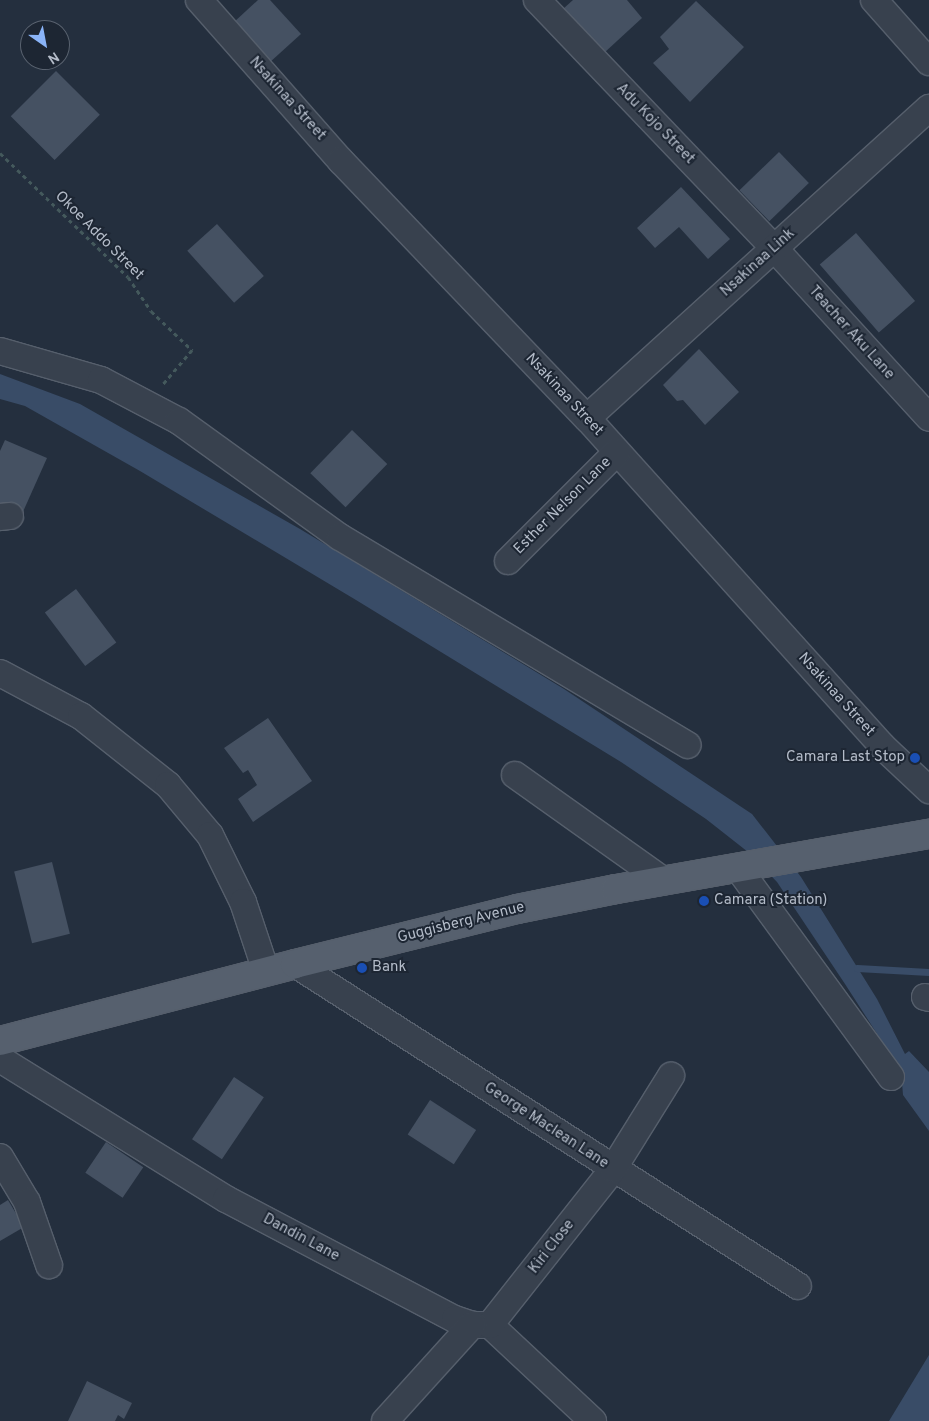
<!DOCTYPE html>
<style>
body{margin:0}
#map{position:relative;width:929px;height:1421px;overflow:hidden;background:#242f3e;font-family:Overpass,sans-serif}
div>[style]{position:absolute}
.water>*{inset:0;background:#394c67}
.stream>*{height:7px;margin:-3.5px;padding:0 3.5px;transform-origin:3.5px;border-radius:3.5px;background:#394c67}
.building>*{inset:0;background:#455162;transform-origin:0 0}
.path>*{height:3px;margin-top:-1.5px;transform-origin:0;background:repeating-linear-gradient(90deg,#44595c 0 4px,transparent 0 8px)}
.roads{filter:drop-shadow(1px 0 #565f6c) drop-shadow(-1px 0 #565f6c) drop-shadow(0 1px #565f6c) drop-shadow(0 -1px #565f6c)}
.minor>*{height:26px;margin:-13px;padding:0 13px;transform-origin:13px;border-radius:13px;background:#38414e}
.major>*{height:28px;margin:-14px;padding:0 14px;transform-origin:14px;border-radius:14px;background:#56606e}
.dots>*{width:14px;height:14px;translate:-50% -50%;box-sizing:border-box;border:2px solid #1d2633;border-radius:50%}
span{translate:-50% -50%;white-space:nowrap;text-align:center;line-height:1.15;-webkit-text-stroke:4px #1d2633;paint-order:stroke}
.street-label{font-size:15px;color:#b4bcc9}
.poi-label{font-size:15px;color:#b4bcc9}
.right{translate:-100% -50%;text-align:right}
.left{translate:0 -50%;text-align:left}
.north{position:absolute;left:20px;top:20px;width:50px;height:50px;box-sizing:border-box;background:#1d2633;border:1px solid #59626f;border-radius:50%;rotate:147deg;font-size:14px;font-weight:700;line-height:20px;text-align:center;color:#b4bcc9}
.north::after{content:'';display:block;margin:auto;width:18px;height:22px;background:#8ab4f8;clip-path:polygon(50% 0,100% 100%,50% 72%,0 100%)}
</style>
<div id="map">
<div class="water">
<i style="clip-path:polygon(0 374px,80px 404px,300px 529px,564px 689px,752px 814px,801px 877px,877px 999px,905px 1054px,909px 1051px,929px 1072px,929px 1131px,903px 1095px,901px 1071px,845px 984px,777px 882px,748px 852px,706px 819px,621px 762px,356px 600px,140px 471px,25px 406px,0 399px)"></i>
<i style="clip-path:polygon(929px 1355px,929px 1421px,889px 1421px)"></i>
</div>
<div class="stream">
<i style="left:857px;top:968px;width:72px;rotate:3.2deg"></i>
</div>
<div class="building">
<i style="clip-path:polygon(258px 0,270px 0,301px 34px,269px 63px,233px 23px)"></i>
<i style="clip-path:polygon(573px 0,627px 0,642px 18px,604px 53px,563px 9px)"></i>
<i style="clip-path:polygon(696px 1px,744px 47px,690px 102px,653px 63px,669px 49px,660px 37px)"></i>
<i style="left:56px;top:71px;width:62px;height:64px;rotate:45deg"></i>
<i style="left:779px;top:152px;width:43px;height:55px;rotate:46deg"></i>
<i style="clip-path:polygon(681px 187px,730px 239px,708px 259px,679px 227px,655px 248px,637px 228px)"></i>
<i style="left:217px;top:224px;width:70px;height:40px;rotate:48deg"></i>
<i style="left:856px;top:233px;width:90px;height:48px;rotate:49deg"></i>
<i style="clip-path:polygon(699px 349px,739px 392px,705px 425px,683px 400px,677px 401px,663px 385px)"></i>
<i style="left:352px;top:430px;width:49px;height:60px;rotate:44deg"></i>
<i style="clip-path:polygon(5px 440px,47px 458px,22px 514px,0 505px,0 451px)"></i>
<i style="left:76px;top:589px;width:67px;height:39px;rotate:53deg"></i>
<i style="clip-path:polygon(268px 718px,312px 781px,253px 822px,238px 799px,257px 785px,248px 770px,243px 773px,224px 748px)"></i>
<i style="left:52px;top:862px;width:74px;height:39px;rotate:76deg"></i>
<i style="left:234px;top:1077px;width:36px;height:75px;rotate:34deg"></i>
<i style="left:430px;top:1100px;width:55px;height:41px;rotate:33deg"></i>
<i style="left:106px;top:1142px;width:45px;height:37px;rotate:34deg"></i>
<i style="clip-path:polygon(8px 1200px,24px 1227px,0 1241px,0 1205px)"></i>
<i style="clip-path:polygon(87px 1381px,132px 1403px,124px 1419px,118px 1415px,115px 1421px,68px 1421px)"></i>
</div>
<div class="path">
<i style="left:0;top:153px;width:178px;rotate:44.1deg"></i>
<i style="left:128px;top:277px;width:41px;rotate:55.9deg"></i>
<i style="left:151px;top:311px;width:57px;rotate:43.6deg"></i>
<i style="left:192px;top:350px;width:45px;rotate:130.5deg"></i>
</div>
<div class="roads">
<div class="minor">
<i style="left:199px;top:0;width:215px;rotate:48.6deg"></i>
<i style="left:341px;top:161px;width:356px;rotate:46.3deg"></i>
<i style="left:587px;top:418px;width:440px;rotate:48deg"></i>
<i style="left:881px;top:745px;width:66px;rotate:43.2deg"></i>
<i style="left:537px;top:0;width:343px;rotate:46.3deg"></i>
<i style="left:774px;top:248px;width:230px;rotate:47.6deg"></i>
<i style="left:874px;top:0;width:83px;rotate:48.4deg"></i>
<i style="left:0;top:351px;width:105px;rotate:16deg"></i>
<i style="left:101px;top:380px;width:88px;rotate:27.7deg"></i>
<i style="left:179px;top:421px;width:198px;rotate:35.8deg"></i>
<i style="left:340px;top:537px;width:405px;rotate:30.9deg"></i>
<i style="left:587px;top:418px;width:462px;rotate:-42.2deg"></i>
<i style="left:0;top:517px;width:10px;rotate:-6deg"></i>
<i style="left:508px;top:561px;width:154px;rotate:-45deg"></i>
<i style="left:0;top:673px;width:92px;rotate:28deg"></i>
<i style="left:81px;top:716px;width:111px;rotate:38.4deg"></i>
<i style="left:168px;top:785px;width:65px;rotate:50deg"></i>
<i style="left:210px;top:835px;width:75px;rotate:63.8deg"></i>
<i style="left:243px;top:902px;width:73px;rotate:71.6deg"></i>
<i style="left:515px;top:775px;width:183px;rotate:35.4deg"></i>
<i style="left:738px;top:868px;width:259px;rotate:53.8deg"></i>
<i style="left:295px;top:964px;width:597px;rotate:32.63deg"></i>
<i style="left:925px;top:997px;width:4px;rotate:14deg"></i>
<i style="left:0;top:1059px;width:266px;rotate:31.8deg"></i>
<i style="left:226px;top:1199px;width:259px;rotate:27.7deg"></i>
<i style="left:455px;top:1319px;width:18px;rotate:19deg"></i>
<i style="left:472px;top:1325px;width:18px"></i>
<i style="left:490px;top:1325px;width:141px;rotate:43deg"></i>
<i style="left:0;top:1157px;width:52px;rotate:59deg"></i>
<i style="left:27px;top:1202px;width:67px;rotate:70.8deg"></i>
<i style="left:490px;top:1325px;width:199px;rotate:-51.7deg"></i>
<i style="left:613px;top:1169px;width:110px;rotate:-58.1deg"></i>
<i style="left:385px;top:1421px;width:130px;rotate:-47.8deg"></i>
</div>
<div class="major">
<i style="left:0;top:1041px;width:305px;rotate:-14.6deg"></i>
<i style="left:295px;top:964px;width:229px;rotate:-13.9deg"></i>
<i style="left:517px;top:909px;width:101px;rotate:-11.4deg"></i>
<i style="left:616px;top:889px;width:318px;rotate:-10deg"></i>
</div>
</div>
<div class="dots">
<i style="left:915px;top:758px;background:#1a4fb4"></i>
<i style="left:704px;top:901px;background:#1a4fb4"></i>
<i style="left:362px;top:968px;background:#1a4fb4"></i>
</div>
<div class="street-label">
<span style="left:287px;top:99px;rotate:48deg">Nsakinaa Street</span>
<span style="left:655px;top:124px;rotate:46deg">Adu Kojo Street</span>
<span style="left:99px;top:236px;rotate:45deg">Okoe Addo Street</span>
<span style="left:758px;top:263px;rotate:-42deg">Nsakinaa Link</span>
<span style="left:851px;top:333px;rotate:48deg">Teacher Aku Lane</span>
<span style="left:564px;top:395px;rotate:47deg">Nsakinaa Street</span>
<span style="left:563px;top:506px;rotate:-45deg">Esther Nelson Lane</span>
<span style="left:836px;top:695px;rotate:48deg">Nsakinaa Street</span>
<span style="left:461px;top:923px;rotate:-14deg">Guggisberg Avenue</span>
<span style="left:546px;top:1126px;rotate:33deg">George Maclean Lane</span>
<span style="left:301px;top:1238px;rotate:28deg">Dandin Lane</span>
<span style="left:552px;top:1247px;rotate:-52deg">Kiri Close</span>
</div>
<div class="poi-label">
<span class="right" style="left:905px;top:758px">Camara Last Stop</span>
<span class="left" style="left:714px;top:901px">Camara (Station)</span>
<span class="left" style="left:372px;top:968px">Bank</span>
</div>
<div class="north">N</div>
</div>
